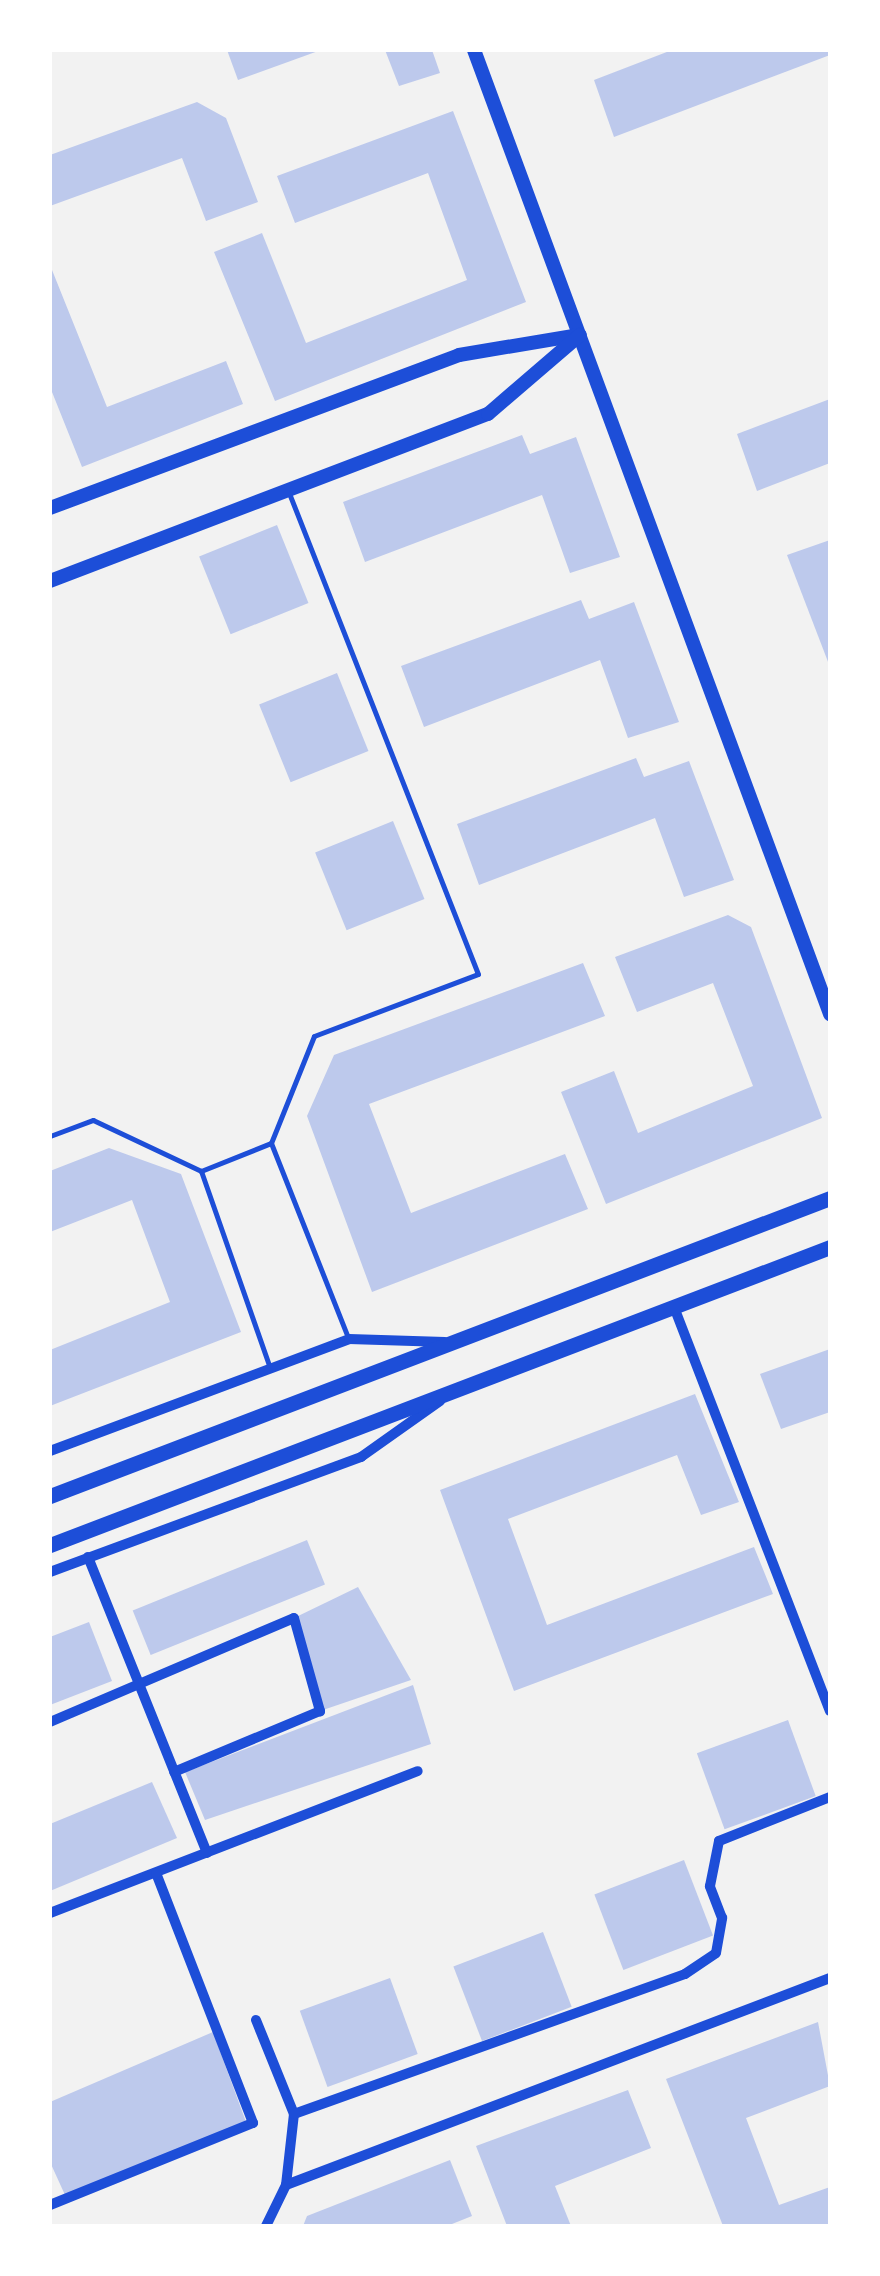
<!DOCTYPE html>
<style>
body{margin:0}
#map{position:relative;width:880px;height:2276px;overflow:hidden;background:#f2f2f2;font-family:"IBM Plex Sans",sans-serif}
div>[style]{position:absolute}
.building>*{inset:0;background:#bdc9ec;transform-origin:0 0}
.service>*{height:5px;margin:-2.5px;padding:0 2.5px;transform-origin:2.5px;border-radius:2.5px;background:#1d4ed8}
.minor>*{height:10px;margin:-5px;padding:0 5px;transform-origin:5px;border-radius:5px;background:#1d4ed8}
.tertiary>*{height:14px;margin:-7px;padding:0 7px;transform-origin:7px;border-radius:7px;background:#1d4ed8}
.secondary>*{height:15px;margin:-7.5px;padding:0 7.5px;transform-origin:7.5px;border-radius:7.5px;background:#1d4ed8}
span{translate:-50% -50%;white-space:nowrap;text-align:center;line-height:1.15;-webkit-text-stroke:8px #fff;paint-order:stroke}
.frame{position:absolute;inset:0;border:52px solid #fff;pointer-events:none}
</style>
<div id="map">
<div class="building">
<i style="clip-path:polygon(227px 50px,321px 50px,238px 80px)"></i>
<i style="clip-path:polygon(385px 50px,432px 50px,440px 73px,399px 86px)"></i>
<i style="clip-path:polygon(672px 50px,830px 50px,830px 55px,614px 137px,594px 80px)"></i>
<i style="clip-path:polygon(197px 102px,226px 118px,258px 202px,206px 221px,182px 158px,50px 206px,50px 155px)"></i>
<i style="clip-path:polygon(453px 111px,526px 302px,275px 401px,214px 252px,262px 233px,306px 343px,467px 280px,428px 173px,295px 223px,277px 176px)"></i>
<i style="clip-path:polygon(50px 265px,107px 407px,226px 361px,243px 404px,82px 467px,50px 387px)"></i>
<i style="clip-path:polygon(830px 399px,830px 463px,757px 491px,737px 434px)"></i>
<i style="clip-path:polygon(522px 435px,530px 454px,576px 437px,620px 557px,570px 573px,542px 495px,365px 562px,343px 502px)"></i>
<i style="left:277px;top:525px;width:84px;height:84px;rotate:68deg"></i>
<i style="clip-path:polygon(830px 540px,830px 667px,787px 555px)"></i>
<i style="clip-path:polygon(581px 600px,589px 619px,634px 602px,679px 722px,628px 738px,600px 660px,424px 727px,401px 666px)"></i>
<i style="left:337px;top:673px;width:84px;height:84px;rotate:68deg"></i>
<i style="clip-path:polygon(636px 758px,644px 777px,689px 761px,734px 880px,684px 897px,655px 818px,479px 885px,457px 824px)"></i>
<i style="left:393px;top:821px;width:84px;height:84px;rotate:68deg"></i>
<i style="clip-path:polygon(728px 915px,751px 927px,822px 1118px,606px 1204px,561px 1092px,614px 1071px,638px 1133px,753px 1086px,713px 983px,637px 1012px,615px 957px)"></i>
<i style="clip-path:polygon(583px 963px,605px 1016px,369px 1104px,411px 1213px,565px 1154px,588px 1209px,372px 1292px,307px 1116px,334px 1055px)"></i>
<i style="clip-path:polygon(109px 1148px,181px 1174px,241px 1332px,50px 1406px,50px 1350px,170px 1302px,132px 1200px,50px 1232px,50px 1171px)"></i>
<i style="clip-path:polygon(830px 1349px,830px 1412px,781px 1429px,760px 1374px)"></i>
<i style="clip-path:polygon(695px 1394px,739px 1502px,701px 1515px,677px 1455px,508px 1519px,547px 1625px,754px 1547px,773px 1594px,514px 1691px,440px 1490px)"></i>
<i style="left:307px;top:1540px;width:48px;height:188px;rotate:68deg"></i>
<i style="clip-path:polygon(358px 1587px,411px 1680px,320px 1711px,294px 1618px)"></i>
<i style="clip-path:polygon(89px 1622px,112px 1681px,50px 1705px,50px 1637px)"></i>
<i style="clip-path:polygon(413px 1685px,431px 1744px,205px 1820px,185px 1772px)"></i>
<i style="left:788px;top:1720px;width:81px;height:97px;rotate:70deg"></i>
<i style="clip-path:polygon(152px 1782px,177px 1838px,50px 1891px,50px 1824px)"></i>
<i style="left:684px;top:1860px;width:81px;height:96px;rotate:69deg"></i>
<i style="left:543px;top:1932px;width:80px;height:96px;rotate:69deg"></i>
<i style="left:390px;top:1978px;width:81px;height:96px;rotate:70deg"></i>
<i style="clip-path:polygon(818px 2022px,830px 2086px,746px 2118px,779px 2205px,830px 2187px,830px 2226px,723px 2226px,666px 2079px)"></i>
<i style="clip-path:polygon(213px 2032px,246px 2122px,65px 2195px,50px 2162px,50px 2102px)"></i>
<i style="clip-path:polygon(628px 2090px,651px 2148px,555px 2186px,571px 2226px,507px 2226px,476px 2146px)"></i>
<i style="clip-path:polygon(450px 2160px,472px 2216px,447px 2226px,303px 2226px,307px 2216px)"></i>
</div>
<div class="service">
<i style="left:50px;top:1136px;width:46px;rotate:-20.4deg"></i>
<i style="left:93px;top:1120px;width:119px;rotate:25.3deg"></i>
<i style="left:271px;top:1143px;width:115px;rotate:-68.1deg"></i>
<i style="left:314px;top:1036px;width:175px;rotate:-20.7deg"></i>
<i style="left:478px;top:974px;width:517px;rotate:-111.45deg"></i>
<i style="left:270px;top:1368px;width:209px;rotate:-109.3deg"></i>
<i style="left:201px;top:1171px;width:75px;rotate:-21.8deg"></i>
<i style="left:271px;top:1143px;width:209px;rotate:68.4deg"></i>
</div>
<div class="minor">
<i style="left:674px;top:1307px;width:433px;rotate:68.9deg"></i>
<i style="left:50px;top:1451px;width:319px;rotate:-20.5deg"></i>
<i style="left:349px;top:1339px;width:96px;rotate:1.8deg"></i>
<i style="left:88px;top:1557px;width:319px;rotate:68.1deg"></i>
<i style="left:50px;top:1572px;width:332px;rotate:-20.3deg"></i>
<i style="left:361px;top:1457px;width:97px;rotate:-35.3deg"></i>
<i style="left:50px;top:1722px;width:265px;rotate:-23.1deg"></i>
<i style="left:294px;top:1618px;width:97px;rotate:74.4deg"></i>
<i style="left:320px;top:1711px;width:158px;rotate:157.3deg"></i>
<i style="left:50px;top:1913px;width:394px;rotate:-21.1deg"></i>
<i style="left:256px;top:2020px;width:101px;rotate:68deg"></i>
<i style="left:286px;top:2185px;width:582px;rotate:-20.83deg"></i>
<i style="left:50px;top:2205px;width:219px;rotate:-22deg"></i>
<i style="left:253px;top:2123px;width:268px;rotate:-111.2deg"></i>
<i style="left:266px;top:2226px;width:46px;rotate:-64deg"></i>
<i style="left:286px;top:2185px;width:71px;rotate:-83.6deg"></i>
<i style="left:294px;top:2114px;width:415px;rotate:-19.7deg"></i>
<i style="left:685px;top:1974px;width:37px;rotate:-34deg"></i>
<i style="left:716px;top:1953px;width:36px;rotate:-80deg"></i>
<i style="left:722px;top:1918px;width:34px;rotate:-111deg"></i>
<i style="left:710px;top:1886px;width:46px;rotate:-78.7deg"></i>
<i style="left:719px;top:1841px;width:119px;rotate:-21.6deg"></i>
</div>
<div class="tertiary">
<i style="left:474px;top:50px;width:1028px;rotate:69.73deg"></i>
<i style="left:50px;top:508px;width:437px;rotate:-20.5deg"></i>
<i style="left:459px;top:355px;width:122px;rotate:-9.5deg"></i>
<i style="left:50px;top:581px;width:469px;rotate:-20.9deg"></i>
<i style="left:488px;top:414px;width:121px;rotate:-40.7deg"></i>
</div>
<div class="secondary">
<i style="left:50px;top:1496px;width:835px;rotate:-20.91deg"></i>
<i style="left:50px;top:1545px;width:835px;rotate:-20.91deg"></i>
</div>
<div class="frame"></div>
</div>
